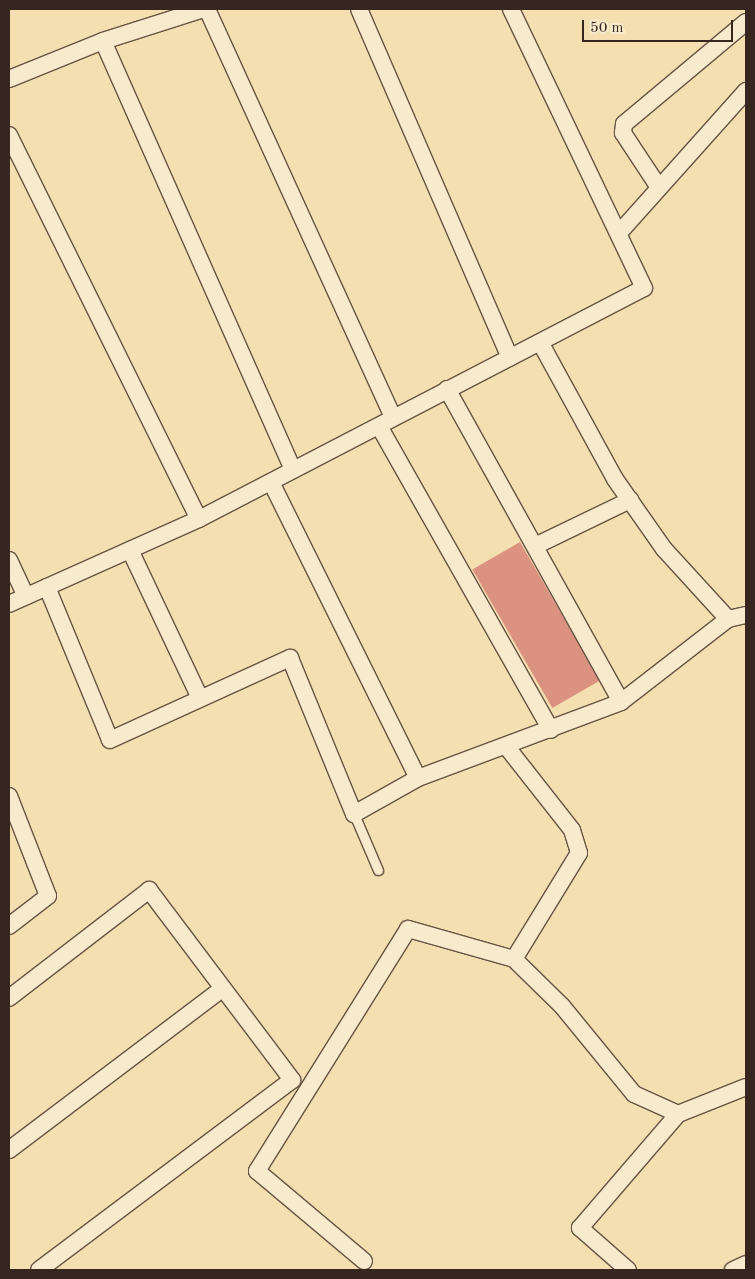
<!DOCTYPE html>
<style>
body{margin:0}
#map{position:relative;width:755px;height:1279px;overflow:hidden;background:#f4dfb1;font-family:"Old Standard TT",serif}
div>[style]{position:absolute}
.building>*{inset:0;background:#db9281;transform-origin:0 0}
.roads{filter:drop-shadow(1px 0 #665444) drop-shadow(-1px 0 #665444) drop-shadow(0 1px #665444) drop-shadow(0 -1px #665444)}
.service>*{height:9px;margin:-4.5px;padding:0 4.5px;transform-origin:4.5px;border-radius:4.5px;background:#f8eacc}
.minor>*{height:16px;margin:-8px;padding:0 8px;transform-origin:8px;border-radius:8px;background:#f8eacc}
span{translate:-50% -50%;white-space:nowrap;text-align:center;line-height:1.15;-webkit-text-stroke:4px #f8eacc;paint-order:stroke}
.frame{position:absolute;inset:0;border:10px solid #37261f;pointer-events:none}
.scale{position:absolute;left:582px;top:20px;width:151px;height:22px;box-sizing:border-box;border:2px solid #37261f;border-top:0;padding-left:6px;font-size:15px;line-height:18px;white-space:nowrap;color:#37261f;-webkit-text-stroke:4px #f8eacc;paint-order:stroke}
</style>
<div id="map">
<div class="building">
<i style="left:520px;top:542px;width:160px;height:55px;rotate:60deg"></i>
</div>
<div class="roads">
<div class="service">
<i style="left:354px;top:814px;width:61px;rotate:66.8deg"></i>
</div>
<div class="minor">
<i style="left:207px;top:9px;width:449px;rotate:65.5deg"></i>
<i style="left:359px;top:9px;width:380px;rotate:66.6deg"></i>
<i style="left:103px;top:41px;width:469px;rotate:66.1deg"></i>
<i style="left:9px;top:79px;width:101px;rotate:-22deg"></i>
<i style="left:103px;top:41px;width:106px;rotate:-17.6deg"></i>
<i style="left:9px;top:135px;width:428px;rotate:63.7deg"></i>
<i style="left:658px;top:186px;width:64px;rotate:-123.4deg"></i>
<i style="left:623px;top:133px;width:9px;rotate:-84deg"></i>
<i style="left:624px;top:124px;width:159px;rotate:-39.9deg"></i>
<i style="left:619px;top:233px;width:191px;rotate:-48.2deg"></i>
<i style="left:447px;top:389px;width:358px;rotate:60.9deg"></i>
<i style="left:379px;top:426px;width:349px;rotate:60.5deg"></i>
<i style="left:271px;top:482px;width:330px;rotate:63.6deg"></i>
<i style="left:535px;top:546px;width:106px;rotate:-25.8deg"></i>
<i style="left:130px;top:550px;width:164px;rotate:64.7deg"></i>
<i style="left:9px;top:560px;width:40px;rotate:65deg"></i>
<i style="left:47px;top:587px;width:165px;rotate:67.6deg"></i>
<i style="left:110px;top:740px;width:198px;rotate:-24.5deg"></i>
<i style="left:290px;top:658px;width:169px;rotate:67.7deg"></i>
<i style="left:354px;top:814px;width:73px;rotate:-29.4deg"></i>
<i style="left:418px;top:778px;width:217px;rotate:-20.5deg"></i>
<i style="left:621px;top:702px;width:135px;rotate:-37.8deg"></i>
<i style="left:728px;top:619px;width:95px;rotate:-132.4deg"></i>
<i style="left:664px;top:549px;width:85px;rotate:-125deg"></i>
<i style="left:615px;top:479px;width:156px;rotate:-118.7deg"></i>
<i style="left:9px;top:604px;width:208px;rotate:-24.1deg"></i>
<i style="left:199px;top:519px;width:501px;rotate:-27.43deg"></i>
<i style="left:644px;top:288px;width:309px;rotate:-115.5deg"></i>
<i style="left:728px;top:619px;width:18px;rotate:-13deg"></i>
<i style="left:506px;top:746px;width:107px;rotate:51.8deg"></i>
<i style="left:572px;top:830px;width:24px;rotate:73deg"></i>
<i style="left:579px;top:853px;width:124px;rotate:121.5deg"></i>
<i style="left:514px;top:959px;width:67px;rotate:44.4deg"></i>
<i style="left:562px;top:1006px;width:114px;rotate:50.7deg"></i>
<i style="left:634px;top:1094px;width:48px;rotate:24.4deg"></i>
<i style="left:678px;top:1114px;width:73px;rotate:-21.7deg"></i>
<i style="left:9px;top:796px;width:107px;rotate:68.7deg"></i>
<i style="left:48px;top:896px;width:49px;rotate:142.4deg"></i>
<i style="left:9px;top:998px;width:177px;rotate:-37.6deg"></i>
<i style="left:149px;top:890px;width:238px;rotate:53deg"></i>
<i style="left:292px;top:1080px;width:316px;rotate:143.1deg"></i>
<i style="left:9px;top:1150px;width:268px;rotate:-37.1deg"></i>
<i style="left:364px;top:1261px;width:140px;rotate:-139.9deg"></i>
<i style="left:257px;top:1171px;width:285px;rotate:-58deg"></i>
<i style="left:408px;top:929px;width:110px;rotate:15.8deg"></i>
<i style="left:628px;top:1270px;width:64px;rotate:-138.8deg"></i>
<i style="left:580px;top:1228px;width:150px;rotate:-49.3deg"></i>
<i style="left:733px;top:1270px;width:14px;rotate:-25deg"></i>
</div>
</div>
<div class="frame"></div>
<div class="scale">50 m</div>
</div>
